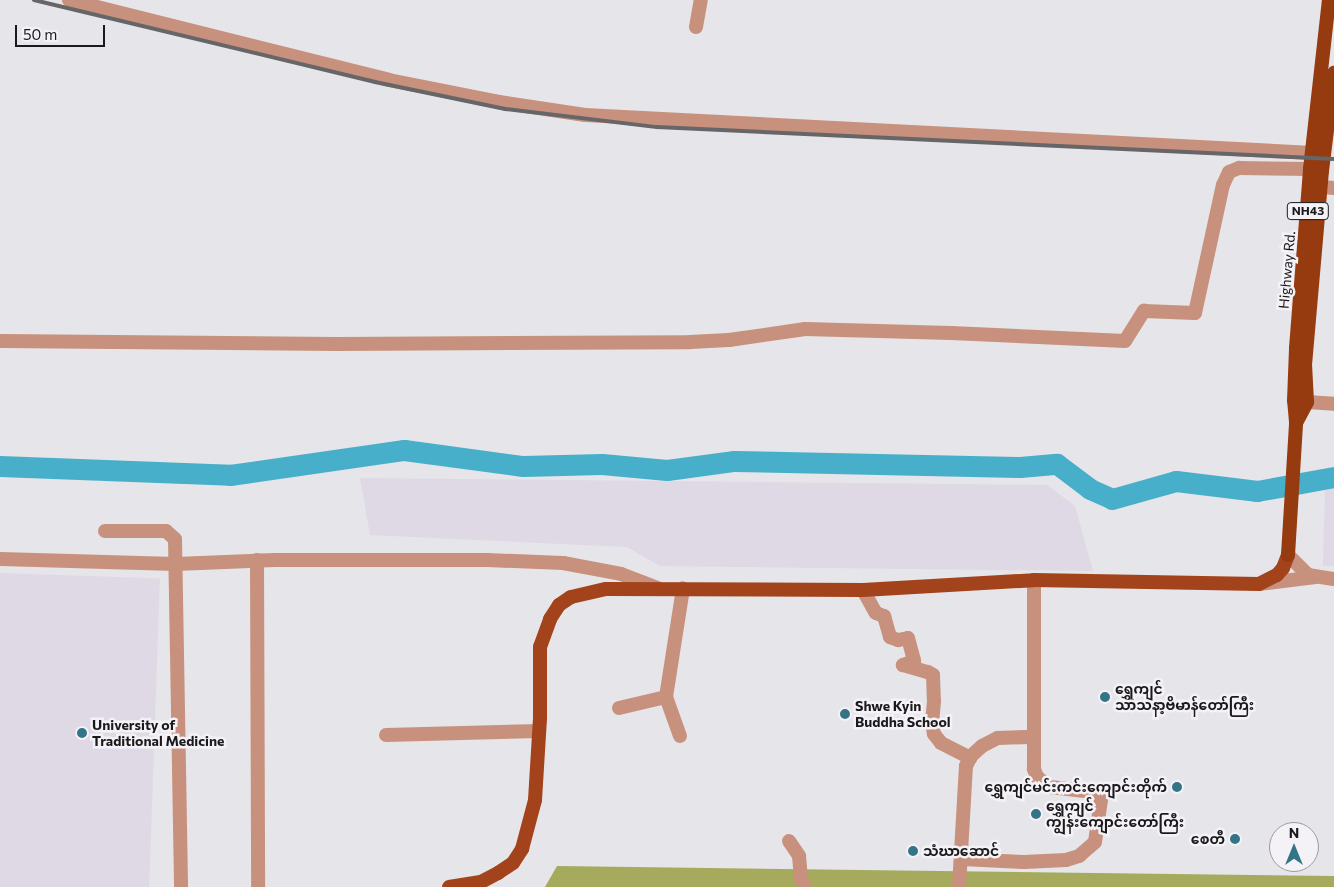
<!DOCTYPE html>
<meta charset="utf-8">
<style>
body{margin:0}
#map{position:relative;width:1334px;height:887px;overflow:hidden;background:#e6e5e9;font-family:Commissioner,"Noto Sans Myanmar",sans-serif}
div>[style]{position:absolute}
.built>*{inset:0;background:#ded9e4;transform-origin:0 0}
.forest>*{inset:0;background:#a6aa5c}
.river>*{height:21px;margin:-10.5px;padding:0 10.5px;transform-origin:10.5px;border-radius:10.5px;background:#48afca}
.minor>*{height:14px;margin:-7px;padding:0 7px;transform-origin:7px;border-radius:7px;background:#c7917d}
.tertiary>*{height:14px;margin:-7px;padding:0 7px;transform-origin:7px;border-radius:7px;background:#c7917d}
.primary>*{height:14px;margin:-7px;padding:0 7px;transform-origin:7px;border-radius:7px;background:#a3431b}
.trunk>*{height:14px;margin:-7px;padding:0 7px;transform-origin:7px;border-radius:7px;background:#963a10}
.rail>*{height:4px;margin:-2px;padding:0 2px;transform-origin:2px;border-radius:2px;background:#666567}
.dots>*{width:14px;height:14px;translate:-50% -50%;box-sizing:border-box;border:2px solid #f4f2f6;border-radius:50%}
span{translate:-50% -50%;white-space:nowrap;text-align:center;line-height:1.15;-webkit-text-stroke:5px #f4f2f6;paint-order:stroke}
.shield-label span{padding:1px 4px;background:#f4f2f6;border:1px solid;border-radius:4px;-webkit-text-stroke-width:0}
.shield-label{font-size:12px;color:#1a191b;font-weight:700}
.street-label{font-size:14px;color:#1a191b}
.poi-label{font-size:14px;color:#1a191b;font-weight:700}
.left{translate:0 -50%;text-align:left}
.right{translate:-100% -50%;text-align:right}
.north{position:absolute;left:1269px;top:822px;width:50px;height:50px;box-sizing:border-box;background:#f4f2f6;border:1px solid #9d9b9e;border-radius:50%;rotate:0deg;font-size:14px;font-weight:700;line-height:20px;text-align:center;color:#1a191b}
.north::after{content:'';display:block;margin:auto;width:18px;height:22px;background:#337587;clip-path:polygon(50% 0,100% 100%,50% 72%,0 100%)}
.scale{position:absolute;left:15px;top:25px;width:90px;height:22px;box-sizing:border-box;border:2px solid #1a191b;border-top:0;padding-left:6px;font-size:15px;line-height:18px;white-space:nowrap;color:#1a191b;-webkit-text-stroke:4px #f4f2f6;paint-order:stroke}
</style>
<div id="map">
<div class="built">
<i style="clip-path:polygon(360px 478px,1047px 485px,1075px 506px,1093px 571px,660px 566px,627px 547px,370px 535px)"></i>
<i style="clip-path:polygon(1325px 486px,1334px 486px,1334px 566px,1323px 566px)"></i>
<i style="left:0;top:573px;width:160px;height:314px;rotate:2deg"></i>
</div>
<div class="forest">
<i style="clip-path:polygon(557px 866px,1334px 876px,1334px 887px,545px 887px)"></i>
</div>
<div class="river">
<i style="left:0;top:466px;width:230px;rotate:2.2deg"></i>
<i style="left:230px;top:475px;width:176px;rotate:-8.2deg"></i>
<i style="left:404px;top:450px;width:120px;rotate:7.7deg"></i>
<i style="left:523px;top:466px;width:79px;rotate:-1.5deg"></i>
<i style="left:602px;top:464px;width:65px;rotate:5.3deg"></i>
<i style="left:667px;top:470px;width:68px;rotate:-7.7deg"></i>
<i style="left:734px;top:461px;width:286px;rotate:1.2deg"></i>
<i style="left:1020px;top:467px;width:37px;rotate:-5deg"></i>
<i style="left:1057px;top:464px;width:41px;rotate:37.1deg"></i>
<i style="left:1090px;top:489px;width:24px;rotate:24deg"></i>
<i style="left:1112px;top:499px;width:66px;rotate:-15.7deg"></i>
<i style="left:1176px;top:481px;width:82px;rotate:7deg"></i>
<i style="left:1257px;top:491px;width:78px;rotate:-10.3deg"></i>
</div>
<div class="minor">
<i style="left:69px;top:0;width:330px;rotate:14deg"></i>
<i style="left:389px;top:80px;width:112px;rotate:11.3deg"></i>
<i style="left:499px;top:102px;width:87px;rotate:8.6deg"></i>
<i style="left:585px;top:115px;width:729px;rotate:2.99deg"></i>
<i style="left:696px;top:27px;width:27px;rotate:-80deg"></i>
<i style="left:1310px;top:186px;width:24px;rotate:5deg"></i>
<i style="left:0;top:341px;width:337px;rotate:0.5deg"></i>
<i style="left:337px;top:344px;width:353px;rotate:-0.3deg"></i>
<i style="left:690px;top:342px;width:39px;rotate:-3deg"></i>
<i style="left:729px;top:340px;width:77px;rotate:-8.2deg"></i>
<i style="left:805px;top:329px;width:146px;rotate:1.6deg"></i>
<i style="left:951px;top:333px;width:174px;rotate:2.6deg"></i>
<i style="left:1125px;top:341px;width:36px;rotate:-58deg"></i>
<i style="left:1144px;top:311px;width:51px;rotate:2.2deg"></i>
<i style="left:1195px;top:313px;width:131px;rotate:-77.7deg"></i>
<i style="left:1223px;top:185px;width:14px;rotate:-65deg"></i>
<i style="left:1229px;top:172px;width:11px;rotate:-22deg"></i>
<i style="left:1239px;top:168px;width:71px;rotate:0.8deg"></i>
<i style="left:1307px;top:402px;width:27px;rotate:4deg"></i>
<i style="left:105px;top:531px;width:61px"></i>
<i style="left:166px;top:531px;width:12px;rotate:42deg"></i>
<i style="left:175px;top:539px;width:348px;rotate:89deg"></i>
<i style="left:257px;top:560px;width:327px;rotate:89.8deg"></i>
<i style="left:863px;top:590px;width:26px;rotate:61deg"></i>
<i style="left:876px;top:613px;width:9px;rotate:21deg"></i>
<i style="left:884px;top:616px;width:22px;rotate:74deg"></i>
<i style="left:890px;top:637px;width:9px;rotate:21deg"></i>
<i style="left:898px;top:640px;width:10px;rotate:-11deg"></i>
<i style="left:908px;top:638px;width:24px;rotate:75deg"></i>
<i style="left:914px;top:661px;width:12px;rotate:160deg"></i>
<i style="left:903px;top:665px;width:26px;rotate:16deg"></i>
<i style="left:928px;top:672px;width:6px;rotate:31deg"></i>
<i style="left:933px;top:675px;width:26px;rotate:88deg"></i>
<i style="left:934px;top:701px;width:22px;rotate:95deg"></i>
<i style="left:932px;top:723px;width:11px;rotate:80deg"></i>
<i style="left:934px;top:734px;width:11px;rotate:52deg"></i>
<i style="left:941px;top:743px;width:33px;rotate:27deg"></i>
<i style="left:619px;top:708px;width:48px;rotate:-13.2deg"></i>
<i style="left:386px;top:735px;width:153px;rotate:-1.5deg"></i>
<i style="left:680px;top:736px;width:41px;rotate:-109.7deg"></i>
<i style="left:666px;top:697px;width:110px;rotate:-81.1deg"></i>
<i style="left:789px;top:841px;width:18px;rotate:56deg"></i>
<i style="left:799px;top:856px;width:23px;rotate:85deg"></i>
<i style="left:801px;top:879px;width:9px;rotate:63deg"></i>
<i style="left:962px;top:859px;width:62px;rotate:2.8deg"></i>
<i style="left:1024px;top:862px;width:42px;rotate:-2.7deg"></i>
<i style="left:1066px;top:860px;width:14px;rotate:-17deg"></i>
<i style="left:1079px;top:856px;width:21px;rotate:-41deg"></i>
<i style="left:1095px;top:842px;width:49px;rotate:-81.9deg"></i>
<i style="left:1102px;top:793px;width:52px;rotate:-173.4deg"></i>
<i style="left:1050px;top:787px;width:16px;rotate:-142deg"></i>
<i style="left:1037px;top:777px;width:9px;rotate:-111deg"></i>
<i style="left:1034px;top:769px;width:189px;rotate:-90deg"></i>
<i style="left:959px;top:887px;width:121px;rotate:-86.7deg"></i>
<i style="left:966px;top:766px;width:11px;rotate:-63deg"></i>
<i style="left:971px;top:756px;width:15px;rotate:-42deg"></i>
<i style="left:982px;top:746px;width:18px;rotate:-27deg"></i>
<i style="left:998px;top:738px;width:36px;rotate:-2deg"></i>
</div>
<div class="tertiary">
<i style="left:1288px;top:555px;width:28px;rotate:45deg"></i>
<i style="left:1308px;top:575px;width:26px;rotate:9deg"></i>
<i style="left:0;top:559px;width:176px;rotate:1.6deg"></i>
<i style="left:176px;top:564px;width:99px;rotate:-2.3deg"></i>
<i style="left:275px;top:560px;width:212px"></i>
<i style="left:487px;top:560px;width:76px;rotate:2.3deg"></i>
<i style="left:563px;top:563px;width:59px;rotate:10.7deg"></i>
<i style="left:621px;top:574px;width:40px;rotate:21deg"></i>
<i style="left:1259px;top:584px;width:57px;rotate:-7deg"></i>
</div>
<div class="primary">
<i style="left:449px;top:887px;width:32px;rotate:-9deg"></i>
<i style="left:481px;top:882px;width:19px;rotate:-28deg"></i>
<i style="left:498px;top:873px;width:18px;rotate:-34deg"></i>
<i style="left:513px;top:863px;width:17px;rotate:-57deg"></i>
<i style="left:522px;top:849px;width:51px;rotate:-75.1deg"></i>
<i style="left:535px;top:800px;width:82px;rotate:-86.5deg"></i>
<i style="left:540px;top:718px;width:71px;rotate:-90deg"></i>
<i style="left:540px;top:647px;width:30px;rotate:-70deg"></i>
<i style="left:550px;top:619px;width:17px;rotate:-57deg"></i>
<i style="left:559px;top:605px;width:14px;rotate:-34deg"></i>
<i style="left:571px;top:597px;width:36px;rotate:-13deg"></i>
<i style="left:606px;top:589px;width:257px;rotate:0.2deg"></i>
<i style="left:863px;top:590px;width:171px;rotate:-3.3deg"></i>
<i style="left:1034px;top:580px;width:225px;rotate:1deg"></i>
<i style="left:1259px;top:584px;width:20px;rotate:-27deg"></i>
<i style="left:1277px;top:575px;width:9px;rotate:-49deg"></i>
<i style="left:1283px;top:568px;width:14px;rotate:-69deg"></i>
</div>
<div class="trunk">
<i style="left:1296px;top:422px;width:21px;rotate:-95deg"></i>
<i style="left:1294px;top:401px;width:53px;rotate:-87.8deg"></i>
<i style="left:1296px;top:348px;width:180px;rotate:-85.5deg"></i>
<i style="left:1310px;top:169px;width:170px;rotate:-83.6deg"></i>
<i style="left:1288px;top:555px;width:132px;rotate:-86.5deg"></i>
<i style="left:1296px;top:423px;width:24px;rotate:-62deg"></i>
<i style="left:1307px;top:402px;width:37px;rotate:-93deg"></i>
<i style="left:1305px;top:365px;width:195px;rotate:-85deg"></i>
<i style="left:1322px;top:171px;width:99px;rotate:-83deg"></i>
</div>
<div class="rail">
<i style="left:34px;top:0;width:351px;rotate:13.5deg"></i>
<i style="left:375px;top:82px;width:133px;rotate:11.7deg"></i>
<i style="left:505px;top:109px;width:153px;rotate:6.8deg"></i>
<i style="left:657px;top:127px;width:678px;rotate:2.71deg"></i>
</div>
<div class="dots">
<i style="left:1105px;top:697px;background:#337587"></i>
<i style="left:845px;top:714px;background:#337587"></i>
<i style="left:82px;top:733px;background:#337587"></i>
<i style="left:1177px;top:787px;background:#337587"></i>
<i style="left:1036px;top:814px;background:#337587"></i>
<i style="left:1235px;top:839px;background:#337587"></i>
<i style="left:913px;top:851px;background:#337587"></i>
</div>
<div class="shield-label">
<span style="left:1308px;top:211px">NH43</span>
</div>
<div class="street-label">
<span style="left:1287px;top:270px;rotate:-85deg">Highway Rd.</span>
</div>
<div class="poi-label">
<span class="left" style="left:1115px;top:697px">ရွှေကျင်<br>သာသနာ့ဗိမာန်တော်ကြီး</span>
<span class="left" style="left:855px;top:714px">Shwe Kyin<br>Buddha School</span>
<span class="left" style="left:92px;top:733px">University of<br>Traditional Medicine</span>
<span class="right" style="left:1167px;top:787px">ရွှေကျင်မင်းကင်းကျောင်းတိုက်</span>
<span class="left" style="left:1046px;top:814px">ရွှေကျင်<br>ကျွန်းကျောင်းတော်ကြီး</span>
<span class="right" style="left:1225px;top:839px">စေတီ</span>
<span class="left" style="left:923px;top:851px">သံဃာဆောင်</span>
</div>
<div class="north">N</div>
<div class="scale">50 m</div>
</div>
